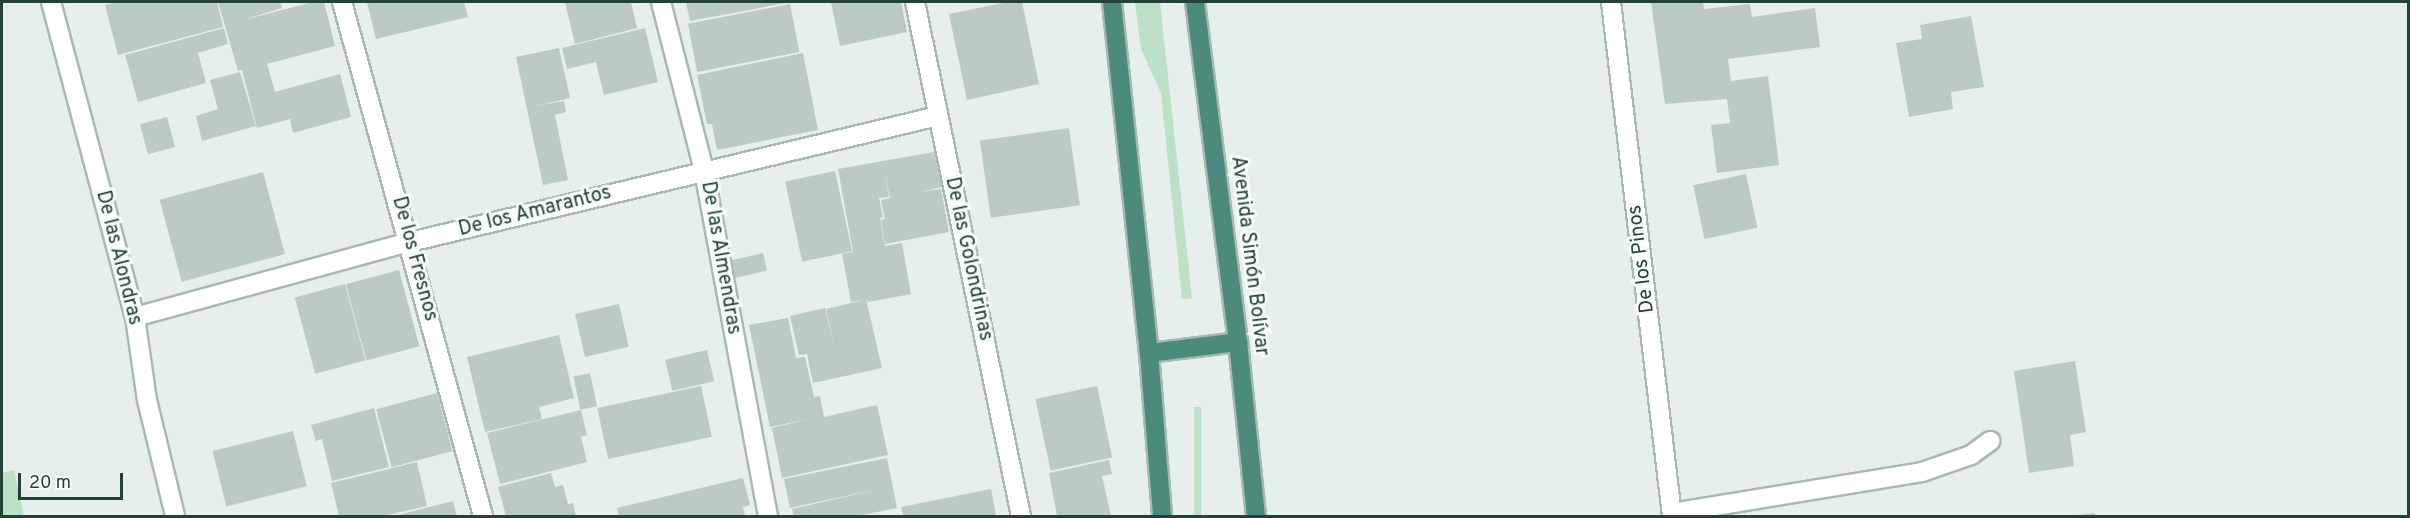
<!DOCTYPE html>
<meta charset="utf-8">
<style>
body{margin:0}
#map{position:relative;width:2410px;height:518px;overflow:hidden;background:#e6efeb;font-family:Overpass,sans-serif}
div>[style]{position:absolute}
.green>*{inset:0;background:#bfe0c8;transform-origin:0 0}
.building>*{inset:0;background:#bbcac4;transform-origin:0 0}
.roads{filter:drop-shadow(2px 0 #a8b8b2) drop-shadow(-2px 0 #a8b8b2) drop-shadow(0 2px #a8b8b2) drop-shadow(0 -2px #a8b8b2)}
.service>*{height:18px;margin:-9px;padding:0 9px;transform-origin:9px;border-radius:9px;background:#fff}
.minor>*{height:18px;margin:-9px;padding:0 9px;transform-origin:9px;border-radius:9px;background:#fff}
.trunk>*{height:18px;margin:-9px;padding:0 9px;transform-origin:9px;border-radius:9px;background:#4c8a7c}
span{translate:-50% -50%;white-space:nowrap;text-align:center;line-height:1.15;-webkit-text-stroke:6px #f7fbf9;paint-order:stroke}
.street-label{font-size:20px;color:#24423a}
.frame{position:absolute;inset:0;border:3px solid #24423a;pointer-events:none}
.scale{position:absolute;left:18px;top:473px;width:105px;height:27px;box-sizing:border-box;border:3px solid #24423a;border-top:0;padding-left:8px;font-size:18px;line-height:21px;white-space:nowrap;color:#24423a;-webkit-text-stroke:4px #f7fbf9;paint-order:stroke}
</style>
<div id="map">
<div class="green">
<i style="clip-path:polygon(1135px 2px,1160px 2px,1192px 298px,1182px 299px,1161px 93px,1141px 49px)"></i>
<i style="left:1194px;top:407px;width:7px;height:109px"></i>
<i style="clip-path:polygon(14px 470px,24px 516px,2px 516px,2px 473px)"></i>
</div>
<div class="building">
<i style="clip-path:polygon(119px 2px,217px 2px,223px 27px,118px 55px,105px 5px)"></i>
<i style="clip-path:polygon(218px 2px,280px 2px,282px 8px,240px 21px,313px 2px,324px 2px,335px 46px,267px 64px,275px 92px,340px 74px,351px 117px,293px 133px,290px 119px,257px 128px,242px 70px,238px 71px)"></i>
<i style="clip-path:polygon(367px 2px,464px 2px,468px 17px,376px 39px)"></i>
<i style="clip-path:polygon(565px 2px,631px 2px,637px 28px,575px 44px)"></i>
<i style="clip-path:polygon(686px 2px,786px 2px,786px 3px,690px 21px)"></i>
<i style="clip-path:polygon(831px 2px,901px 2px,907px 32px,840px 46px)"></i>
<i style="clip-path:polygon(1008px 2px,1022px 2px,1039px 84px,967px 100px,949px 14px)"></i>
<i style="clip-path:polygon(1651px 2px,1703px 2px,1704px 9px,1750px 4px,1752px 17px,1815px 8px,1820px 47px,1728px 59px,1731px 81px,1768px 76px,1779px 165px,1717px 173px,1711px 125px,1730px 123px,1727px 99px,1665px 104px)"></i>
<i style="left:790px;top:4px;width:49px;height:104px;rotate:79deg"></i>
<i style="clip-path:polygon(1971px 16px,1984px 87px,1951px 92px,1953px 109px,1909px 117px,1896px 43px,1922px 39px,1920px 25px)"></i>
<i style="clip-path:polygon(224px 28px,228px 44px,198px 53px,206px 83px,138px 102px,125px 55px)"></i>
<i style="clip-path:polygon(645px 28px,658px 82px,604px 95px,596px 62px,567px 69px,562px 48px)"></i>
<i style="clip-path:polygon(559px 48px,570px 98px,536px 106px,564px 101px,566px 112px,555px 115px,568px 180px,543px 185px,516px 57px)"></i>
<i style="clip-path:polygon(803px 53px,818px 130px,717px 150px,712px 124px,707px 124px,697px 75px)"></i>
<i style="clip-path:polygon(240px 72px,256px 126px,202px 141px,196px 116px,218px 109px,210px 80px)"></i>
<i style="left:167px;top:117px;width:31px;height:28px;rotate:75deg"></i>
<i style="left:1069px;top:128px;width:78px;height:90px;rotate:82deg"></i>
<i style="clip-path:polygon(934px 152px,942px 187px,921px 192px,941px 189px,949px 232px,885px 244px,881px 220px,885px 219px,881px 200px,890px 198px,884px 170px,889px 197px,879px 198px,883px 217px,880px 218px,885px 246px,902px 243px,911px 294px,868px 302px,866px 299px,882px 368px,813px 383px,807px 354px,799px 355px,790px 316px,825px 308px,835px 351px,826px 309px,864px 300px,851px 302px,842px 254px,853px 252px,838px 169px)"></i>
<i style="left:835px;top:171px;width:82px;height:51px;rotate:78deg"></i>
<i style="left:263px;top:172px;width:85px;height:107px;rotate:75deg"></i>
<i style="left:1746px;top:174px;width:55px;height:54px;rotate:78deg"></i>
<i style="left:763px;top:253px;width:18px;height:33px;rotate:77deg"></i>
<i style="left:399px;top:270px;width:79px;height:55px;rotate:75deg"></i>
<i style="left:345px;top:284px;width:79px;height:52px;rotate:75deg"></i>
<i style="left:619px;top:304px;width:44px;height:45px;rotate:77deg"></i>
<i style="clip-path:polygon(788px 318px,796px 358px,805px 357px,814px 397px,820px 396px,824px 417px,877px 405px,888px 455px,782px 478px,772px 428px,808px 419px,770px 427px,749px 325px)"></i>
<i style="clip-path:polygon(559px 335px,574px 398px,539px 407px,542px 419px,485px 432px,467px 357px)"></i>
<i style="left:707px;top:350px;width:32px;height:43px;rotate:77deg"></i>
<i style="clip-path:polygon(2075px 361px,2086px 432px,2070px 435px,2074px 466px,2029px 473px,2014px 371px)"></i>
<i style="left:590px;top:373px;width:34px;height:17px;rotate:78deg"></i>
<i style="left:701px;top:386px;width:52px;height:106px;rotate:78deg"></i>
<i style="left:1097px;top:386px;width:73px;height:63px;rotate:78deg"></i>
<i style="left:437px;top:393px;width:60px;height:63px;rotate:75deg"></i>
<i style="clip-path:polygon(374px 408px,389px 467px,332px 481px,322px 439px,316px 441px,311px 425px)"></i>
<i style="clip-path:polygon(581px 410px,587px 435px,581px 437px,587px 462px,500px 484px,487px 433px)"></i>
<i style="left:293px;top:431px;width:57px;height:83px;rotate:76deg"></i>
<i style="clip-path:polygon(887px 458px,897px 508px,857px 516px,794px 516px,792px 509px,883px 488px,790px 508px,784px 479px)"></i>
<i style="clip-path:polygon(1109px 460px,1112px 474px,1102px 476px,1111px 516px,1057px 516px,1049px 473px)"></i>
<i style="clip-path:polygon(417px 462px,427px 506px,383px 516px,339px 516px,331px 483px)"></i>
<i style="clip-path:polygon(551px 473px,555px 487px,563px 485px,568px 504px,573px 503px,576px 516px,506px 516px,498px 487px)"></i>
<i style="clip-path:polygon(743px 478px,750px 505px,743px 507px,745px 516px,619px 516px,617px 508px)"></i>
<i style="clip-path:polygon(991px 489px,996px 516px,903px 516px,901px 507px)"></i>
<i style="clip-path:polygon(453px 501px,457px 516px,394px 516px)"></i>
<i style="clip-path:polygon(2095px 513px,2095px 516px,2076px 516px,2076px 515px)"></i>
</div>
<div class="roads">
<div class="service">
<i style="left:1672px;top:513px;width:253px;rotate:-9.3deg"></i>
<i style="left:1922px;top:472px;width:52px;rotate:-19.1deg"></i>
<i style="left:1971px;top:455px;width:24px;rotate:-36deg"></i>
</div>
<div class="minor">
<i style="left:51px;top:2px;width:326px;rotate:75.1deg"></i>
<i style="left:135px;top:317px;width:84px;rotate:81.8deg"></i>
<i style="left:147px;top:400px;width:119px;rotate:76.4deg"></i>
<i style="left:342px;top:2px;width:533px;rotate:74.66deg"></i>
<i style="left:661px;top:2px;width:174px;rotate:75.7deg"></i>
<i style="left:704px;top:171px;width:351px;rotate:79.5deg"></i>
<i style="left:915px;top:2px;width:525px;rotate:78.35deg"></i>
<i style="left:1611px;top:2px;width:518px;rotate:83.23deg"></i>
<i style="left:135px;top:317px;width:285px;rotate:-15.3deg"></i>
<i style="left:410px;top:242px;width:543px;rotate:-13.42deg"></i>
</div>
<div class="trunk">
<i style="left:1112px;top:2px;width:353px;rotate:84deg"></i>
<i style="left:1149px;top:353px;width:164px;rotate:85.4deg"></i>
<i style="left:1195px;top:2px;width:343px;rotate:82.8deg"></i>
<i style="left:1238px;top:342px;width:175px;rotate:84.1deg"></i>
<i style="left:1149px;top:353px;width:90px;rotate:-7deg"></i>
</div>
</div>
<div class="street-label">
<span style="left:535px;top:212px;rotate:-14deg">De los Amarantos</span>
<span style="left:1249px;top:256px;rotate:83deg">Avenida Simón Bolívar</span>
<span style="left:118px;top:258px;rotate:76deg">De las Alondras</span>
<span style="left:720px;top:258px;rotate:80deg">De las Almendras</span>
<span style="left:414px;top:259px;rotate:75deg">De los Fresnos</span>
<span style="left:968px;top:259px;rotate:78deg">De las Golondrinas</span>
<span style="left:1642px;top:259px;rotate:-97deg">De los Pinos</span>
</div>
<div class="frame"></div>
<div class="scale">20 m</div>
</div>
